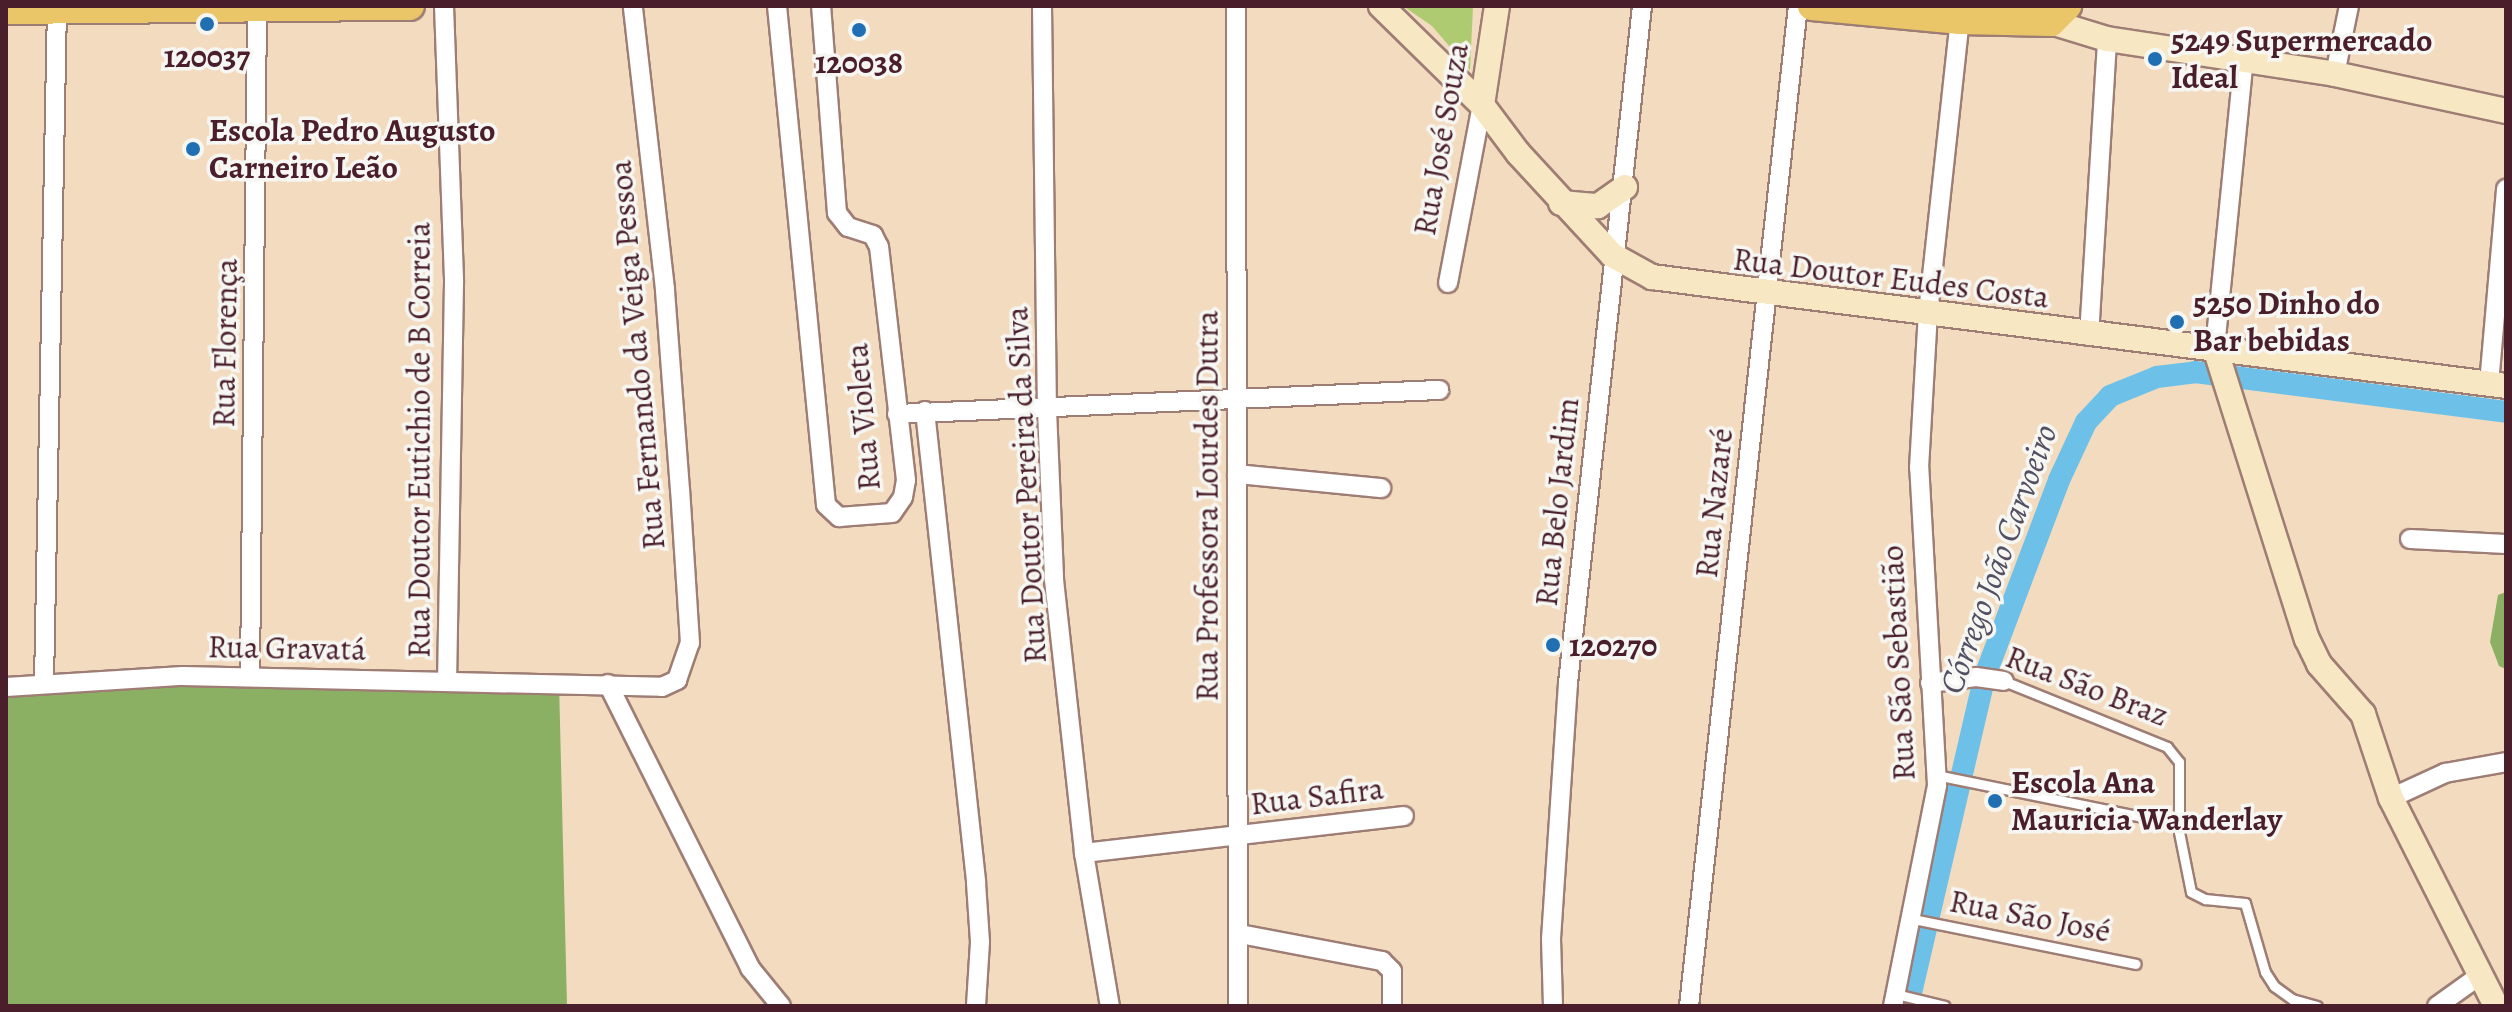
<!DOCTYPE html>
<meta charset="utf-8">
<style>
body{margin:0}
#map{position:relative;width:2512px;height:1012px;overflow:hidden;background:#f3dbbf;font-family:Alegreya,serif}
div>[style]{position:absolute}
.green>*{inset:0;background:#afcb71}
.forest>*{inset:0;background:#8baf63}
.canal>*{height:22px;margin:-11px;padding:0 11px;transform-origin:11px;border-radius:11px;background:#6dc1e9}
.roads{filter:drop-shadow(2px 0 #9e7d75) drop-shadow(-2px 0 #9e7d75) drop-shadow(0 2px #9e7d75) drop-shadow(0 -2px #9e7d75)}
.lane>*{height:9px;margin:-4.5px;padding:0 4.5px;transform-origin:4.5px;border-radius:4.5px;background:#fff}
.street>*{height:18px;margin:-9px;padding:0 9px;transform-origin:9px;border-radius:9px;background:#fff}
.secondary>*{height:24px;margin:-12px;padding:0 12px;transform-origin:12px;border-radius:12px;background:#f7e8c3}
.primary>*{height:28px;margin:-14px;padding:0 14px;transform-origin:14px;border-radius:14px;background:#ebc669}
.dots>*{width:22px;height:22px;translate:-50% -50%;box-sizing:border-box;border:4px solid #f6f6f2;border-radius:50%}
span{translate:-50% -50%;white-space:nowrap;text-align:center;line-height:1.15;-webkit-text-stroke:7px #f6f6f2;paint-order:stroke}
.poi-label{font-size:32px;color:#4a1f2b;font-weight:700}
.left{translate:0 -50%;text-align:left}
.street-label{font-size:32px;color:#4a1f2b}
.water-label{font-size:34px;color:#545064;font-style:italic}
.frame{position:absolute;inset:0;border:8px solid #4a1f2b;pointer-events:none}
</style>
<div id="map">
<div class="green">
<i style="clip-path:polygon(1473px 7px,1470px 70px,1432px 26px,1406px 8px)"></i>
</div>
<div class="forest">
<i style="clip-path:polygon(2506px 592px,2506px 669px,2499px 666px,2490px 642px,2498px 595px)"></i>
<i style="clip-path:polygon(44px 683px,559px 683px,567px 1006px,6px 1006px,6px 686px)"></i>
</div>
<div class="canal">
<i style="left:1908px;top:1006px;width:339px;rotate:-76.9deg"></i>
<i style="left:1985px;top:676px;width:210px;rotate:-69.3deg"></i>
<i style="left:2059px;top:480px;width:64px;rotate:-65deg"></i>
<i style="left:2086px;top:422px;width:35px;rotate:-47deg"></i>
<i style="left:2110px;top:396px;width:51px;rotate:-22deg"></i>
<i style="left:2157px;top:377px;width:38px;rotate:-7deg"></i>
<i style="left:2195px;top:372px;width:314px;rotate:7.3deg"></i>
</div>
<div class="roads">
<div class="lane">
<i style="left:2004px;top:681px;width:176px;rotate:22deg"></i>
<i style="left:2167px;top:747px;width:19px;rotate:51deg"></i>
<i style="left:2179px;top:762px;width:70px;rotate:90deg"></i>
<i style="left:2179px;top:832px;width:61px;rotate:78.7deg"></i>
<i style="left:2191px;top:892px;width:16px;rotate:27deg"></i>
<i style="left:2205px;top:899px;width:40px;rotate:5.7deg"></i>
<i style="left:2245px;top:903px;width:72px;rotate:73.8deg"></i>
<i style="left:2265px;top:972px;width:17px;rotate:57deg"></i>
<i style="left:2274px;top:986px;width:22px;rotate:36deg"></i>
<i style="left:2292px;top:999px;width:26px;rotate:16deg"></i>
<i style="left:1936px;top:775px;width:215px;rotate:11.5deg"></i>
<i style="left:1913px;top:919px;width:227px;rotate:11.4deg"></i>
<i style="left:1896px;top:994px;width:50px;rotate:13.8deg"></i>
</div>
<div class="street">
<i style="left:444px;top:6px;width:277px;rotate:87.9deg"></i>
<i style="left:454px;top:283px;width:399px;rotate:91deg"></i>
<i style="left:777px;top:6px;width:501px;rotate:84.39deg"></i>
<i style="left:826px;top:505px;width:18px;rotate:43deg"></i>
<i style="left:839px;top:517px;width:53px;rotate:-4.3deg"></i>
<i style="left:892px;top:513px;width:19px;rotate:-55deg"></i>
<i style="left:903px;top:497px;width:17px;rotate:-80deg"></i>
<i style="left:906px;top:480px;width:235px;rotate:-96.6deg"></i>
<i style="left:879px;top:247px;width:13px;rotate:-117deg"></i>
<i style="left:873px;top:235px;width:26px;rotate:-162deg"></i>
<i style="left:848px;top:227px;width:18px;rotate:-128deg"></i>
<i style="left:837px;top:213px;width:208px;rotate:-94.4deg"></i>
<i style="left:1042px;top:6px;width:404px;rotate:89.3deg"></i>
<i style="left:1047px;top:410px;width:170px;rotate:87.6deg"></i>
<i style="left:1054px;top:580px;width:275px;rotate:83.7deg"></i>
<i style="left:1084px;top:853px;width:155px;rotate:80.4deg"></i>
<i style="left:1236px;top:6px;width:1000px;rotate:89.89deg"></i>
<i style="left:2335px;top:74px;width:69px;rotate:-78.4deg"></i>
<i style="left:1448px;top:283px;width:181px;rotate:-79.2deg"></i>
<i style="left:2089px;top:336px;width:298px;rotate:-86.5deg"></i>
<i style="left:2215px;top:348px;width:289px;rotate:-84.3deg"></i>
<i style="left:2489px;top:384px;width:196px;rotate:-85deg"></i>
<i style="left:925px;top:411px;width:475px;rotate:83.8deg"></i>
<i style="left:976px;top:883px;width:59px;rotate:86.1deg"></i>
<i style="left:980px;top:942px;width:64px;rotate:93.6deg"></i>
<i style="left:897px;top:414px;width:543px;rotate:-2.54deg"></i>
<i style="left:1237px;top:474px;width:145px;rotate:5.6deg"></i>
<i style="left:2410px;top:539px;width:96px;rotate:3deg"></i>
<i style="left:250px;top:677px;width:667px;rotate:-89.4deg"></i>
<i style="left:44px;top:683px;width:674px;rotate:-88.9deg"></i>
<i style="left:1930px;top:683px;width:46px;rotate:-7.4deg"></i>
<i style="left:1976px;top:677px;width:28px;rotate:8deg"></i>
<i style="left:608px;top:684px;width:318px;rotate:63.4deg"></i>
<i style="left:750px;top:968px;width:49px;rotate:50.8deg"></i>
<i style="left:6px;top:687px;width:177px;rotate:-3.6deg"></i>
<i style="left:183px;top:676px;width:479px;rotate:1.3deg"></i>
<i style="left:662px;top:687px;width:17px;rotate:-25deg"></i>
<i style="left:677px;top:680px;width:39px;rotate:-71deg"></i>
<i style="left:690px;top:643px;width:153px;rotate:-93.7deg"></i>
<i style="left:680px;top:490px;width:202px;rotate:-94.3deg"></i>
<i style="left:665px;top:289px;width:285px;rotate:-96.5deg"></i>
<i style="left:2391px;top:798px;width:60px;rotate:-24.8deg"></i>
<i style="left:2445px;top:773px;width:62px;rotate:-10.2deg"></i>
<i style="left:1084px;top:853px;width:322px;rotate:-6.6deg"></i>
<i style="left:1240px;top:934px;width:145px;rotate:10.8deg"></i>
<i style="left:1382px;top:961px;width:14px;rotate:45deg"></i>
<i style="left:1392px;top:971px;width:35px;rotate:90deg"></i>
<i style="left:1553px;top:1006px;width:67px;rotate:-91.7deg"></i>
<i style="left:1551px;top:939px;width:257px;rotate:-86.2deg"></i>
<i style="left:1568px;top:683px;width:681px;rotate:-83.76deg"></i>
<i style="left:1689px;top:1006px;width:1006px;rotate:-83.78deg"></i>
<i style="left:1893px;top:1006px;width:225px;rotate:-78.7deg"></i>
<i style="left:1937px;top:785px;width:318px;rotate:-93.2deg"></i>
<i style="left:1919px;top:468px;width:155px;rotate:-86.7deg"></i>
<i style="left:1928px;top:313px;width:295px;rotate:-83.8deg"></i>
<i style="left:2437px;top:1006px;width:52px;rotate:-35.5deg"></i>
</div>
<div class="secondary">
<i style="left:1381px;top:6px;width:141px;rotate:44.4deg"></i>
<i style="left:1482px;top:105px;width:60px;rotate:53.1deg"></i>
<i style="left:1518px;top:153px;width:139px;rotate:47.3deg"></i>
<i style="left:1612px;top:255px;width:46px;rotate:28.8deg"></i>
<i style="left:1652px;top:277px;width:861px;rotate:7.27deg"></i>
<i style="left:2051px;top:22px;width:59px;rotate:16.9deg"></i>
<i style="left:2107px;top:39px;width:231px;rotate:8.7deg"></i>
<i style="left:2335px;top:74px;width:175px;rotate:12.2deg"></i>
<i style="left:1482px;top:105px;width:100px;rotate:-81.4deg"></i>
<i style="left:1561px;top:203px;width:37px;rotate:5deg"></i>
<i style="left:1598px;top:206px;width:33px;rotate:-35deg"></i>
<i style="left:2215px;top:348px;width:305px;rotate:72.5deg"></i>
<i style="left:2307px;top:639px;width:28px;rotate:64deg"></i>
<i style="left:2319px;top:664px;width:67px;rotate:48.7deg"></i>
<i style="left:2363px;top:714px;width:89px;rotate:71.6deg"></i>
<i style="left:2391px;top:798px;width:233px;rotate:63.2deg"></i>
</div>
<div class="primary">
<i style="left:1812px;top:6px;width:149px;rotate:5.4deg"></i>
<i style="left:1960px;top:20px;width:91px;rotate:1.3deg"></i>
<i style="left:2051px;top:22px;width:23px;rotate:-45deg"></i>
<i style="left:6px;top:10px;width:404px;rotate:-0.6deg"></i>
</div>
</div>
<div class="dots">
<i style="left:207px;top:24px;background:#1f6fb2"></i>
<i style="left:859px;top:30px;background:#1f6fb2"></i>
<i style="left:2155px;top:59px;background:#1f6fb2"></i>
<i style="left:193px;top:149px;background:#1f6fb2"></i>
<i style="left:2177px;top:322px;background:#1f6fb2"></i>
<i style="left:1553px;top:645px;background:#1f6fb2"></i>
<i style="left:1995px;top:801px;background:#1f6fb2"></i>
</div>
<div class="poi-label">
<span class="left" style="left:2171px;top:59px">5249 Supermercado<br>Ideal</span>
<span style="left:207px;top:56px">120037</span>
<span style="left:859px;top:62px">120038</span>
<span class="left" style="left:209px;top:149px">Escola Pedro Augusto<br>Carneiro Leão</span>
<span class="left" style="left:2193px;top:322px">5250 Dinho do<br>Bar bebidas</span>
<span class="left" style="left:1569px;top:645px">120270</span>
<span class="left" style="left:2011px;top:801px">Escola Ana<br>Mauricia Wanderlay</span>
</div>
<div class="street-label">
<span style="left:1441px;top:139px;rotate:-80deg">Rua José Souza</span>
<span style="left:1891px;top:278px;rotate:7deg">Rua Doutor Eudes Costa</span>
<span style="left:225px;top:343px;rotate:-89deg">Rua Florença</span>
<span style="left:637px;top:355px;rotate:-95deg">Rua Fernando da Veiga Pessoa</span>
<span style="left:863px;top:417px;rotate:-95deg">Rua Violeta</span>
<span style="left:419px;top:440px;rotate:-90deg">Rua Doutor Eutichio de B Correia</span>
<span style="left:1026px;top:485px;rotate:-93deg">Rua Doutor Pereira da Silva</span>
<span style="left:1557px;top:502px;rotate:-84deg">Rua Belo Jardim</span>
<span style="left:1714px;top:503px;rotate:-84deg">Rua Nazaré</span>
<span style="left:1207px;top:506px;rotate:-90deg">Rua Professora Lourdes Dutra</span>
<span style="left:287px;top:648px;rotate:1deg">Rua Gravatá</span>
<span style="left:1898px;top:663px;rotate:-93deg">Rua São Sebastião</span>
<span style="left:2087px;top:686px;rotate:21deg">Rua São Braz</span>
<span style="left:1317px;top:796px;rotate:-7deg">Rua Safira</span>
<span style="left:2030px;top:916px;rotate:11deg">Rua São José</span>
</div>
<div class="water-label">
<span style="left:1998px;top:559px;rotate:-70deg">Córrego João Carvoeiro</span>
</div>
<div class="frame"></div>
</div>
